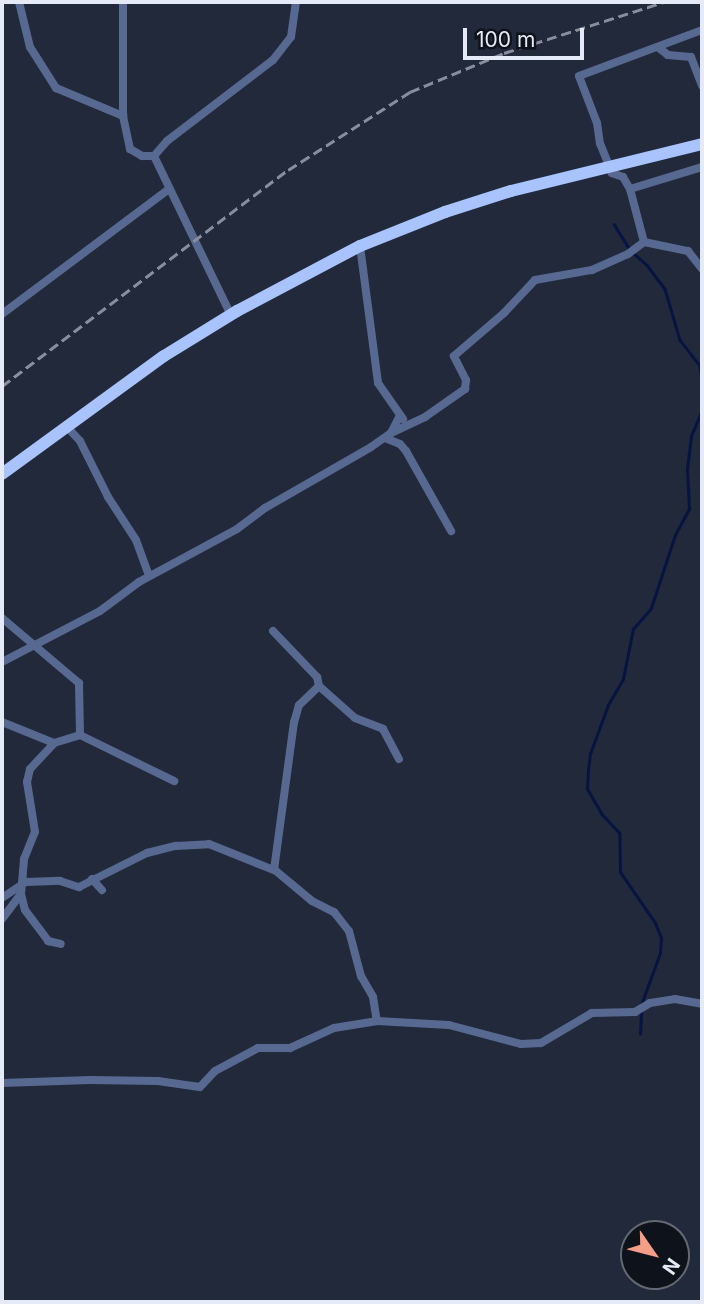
<!DOCTYPE html>
<style>
body{margin:0}
#map{position:relative;width:704px;height:1304px;overflow:hidden;background:#21293b;font-family:Inter,sans-serif}
div>[style]{position:absolute}
.stream>*{height:2.5px;margin:-1.25px;padding:0 1.25px;transform-origin:1.25px;border-radius:1.25px;background:#071441}
.minor>*{height:8px;margin:-4px;padding:0 4px;transform-origin:4px;border-radius:4px;background:#586991}
.highway>*{height:12px;margin:-6px;padding:0 6px;transform-origin:6px;border-radius:6px;background:#a8c3fe}
.rail>*{height:2.5px;margin-top:-1.25px;transform-origin:0;background:repeating-linear-gradient(90deg,#888e9d 0 10px,transparent 0 15px)}
span{translate:-50% -50%;white-space:nowrap;text-align:center;line-height:1.15;-webkit-text-stroke:7px #0e121a;paint-order:stroke}
.frame{position:absolute;inset:0;border:4px solid #e5eaf6;pointer-events:none}
.north{position:absolute;left:620px;top:1220px;width:70px;height:70px;box-sizing:border-box;background:#0e121a;border:2px solid #646872;border-radius:50%;rotate:125deg;font-size:19px;font-weight:700;line-height:28px;text-align:center;color:#e5eaf6}
.north::after{content:'';display:block;margin:auto;width:24px;height:32px;background:#f49e87;clip-path:polygon(50% 0,100% 100%,50% 72%,0 100%)}
.scale{position:absolute;left:463px;top:28px;width:121px;height:32px;box-sizing:border-box;border:4px solid #e5eaf6;border-top:0;padding-left:9px;font-size:21px;line-height:24px;white-space:nowrap;color:#e5eaf6;-webkit-text-stroke:5px #0e121a;paint-order:stroke}
</style>
<div id="map">
<div class="stream">
<i style="left:614px;top:224px;width:32px;rotate:58deg"></i>
<i style="left:631px;top:251px;width:21px;rotate:41deg"></i>
<i style="left:647px;top:265px;width:30px;rotate:53deg"></i>
<i style="left:665px;top:289px;width:53px;rotate:73.6deg"></i>
<i style="left:680px;top:340px;width:33px;rotate:52deg"></i>
<i style="left:700px;top:366px;width:15px;rotate:82deg"></i>
<i style="left:641px;top:1005px;width:55px;rotate:-69.9deg"></i>
<i style="left:660px;top:953px;width:15px;rotate:-86deg"></i>
<i style="left:661px;top:938px;width:16px;rotate:-112deg"></i>
<i style="left:655px;top:923px;width:62px;rotate:-124.5deg"></i>
<i style="left:620px;top:872px;width:39px;rotate:-91deg"></i>
<i style="left:619px;top:833px;width:25px;rotate:-133deg"></i>
<i style="left:602px;top:815px;width:30px;rotate:-120deg"></i>
<i style="left:587px;top:789px;width:19px;rotate:-87deg"></i>
<i style="left:588px;top:770px;width:16px;rotate:-83deg"></i>
<i style="left:590px;top:754px;width:52px;rotate:-69.8deg"></i>
<i style="left:608px;top:705px;width:30px;rotate:-60deg"></i>
<i style="left:623px;top:679px;width:51px;rotate:-78.7deg"></i>
<i style="left:633px;top:629px;width:28px;rotate:-49deg"></i>
<i style="left:651px;top:608px;width:77px;rotate:-71.8deg"></i>
<i style="left:675px;top:535px;width:30px;rotate:-62deg"></i>
<i style="left:689px;top:509px;width:40px;rotate:-92.9deg"></i>
<i style="left:687px;top:469px;width:33px;rotate:-83deg"></i>
<i style="left:691px;top:436px;width:28px;rotate:-67deg"></i>
<i style="left:640px;top:1034px;width:22px;rotate:-87deg"></i>
</div>
<div class="minor">
<i style="left:19px;top:2px;width:46px;rotate:76.3deg"></i>
<i style="left:30px;top:47px;width:49px;rotate:57.6deg"></i>
<i style="left:56px;top:88px;width:73px;rotate:22.7deg"></i>
<i style="left:123px;top:2px;width:114px;rotate:90deg"></i>
<i style="left:123px;top:116px;width:34px;rotate:78deg"></i>
<i style="left:130px;top:149px;width:14px;rotate:30deg"></i>
<i style="left:142px;top:156px;width:12px"></i>
<i style="left:154px;top:156px;width:20px;rotate:-49deg"></i>
<i style="left:167px;top:141px;width:133px;rotate:-37.4deg"></i>
<i style="left:273px;top:60px;width:29px;rotate:-52deg"></i>
<i style="left:291px;top:37px;width:35px;rotate:-82deg"></i>
<i style="left:659px;top:48px;width:11px;rotate:38deg"></i>
<i style="left:668px;top:55px;width:23px;rotate:5deg"></i>
<i style="left:691px;top:57px;width:31px;rotate:69deg"></i>
<i style="left:154px;top:156px;width:177px;rotate:64.2deg"></i>
<i style="left:630px;top:189px;width:14px;rotate:-120deg"></i>
<i style="left:623px;top:177px;width:12px;rotate:-160deg"></i>
<i style="left:612px;top:173px;width:31px;rotate:-112deg"></i>
<i style="left:600px;top:144px;width:21px;rotate:-98deg"></i>
<i style="left:597px;top:123px;width:50px;rotate:-111deg"></i>
<i style="left:579px;top:76px;width:131px;rotate:-20.5deg"></i>
<i style="left:644px;top:242px;width:45px;rotate:11.6deg"></i>
<i style="left:688px;top:251px;width:23px;rotate:52deg"></i>
<i style="left:360px;top:246px;width:138px;rotate:82.5deg"></i>
<i style="left:378px;top:383px;width:44px;rotate:55.2deg"></i>
<i style="left:2px;top:314px;width:209px;rotate:-36.8deg"></i>
<i style="left:67px;top:427px;width:19px;rotate:47deg"></i>
<i style="left:80px;top:441px;width:63px;rotate:63.4deg"></i>
<i style="left:108px;top:497px;width:51px;rotate:56.9deg"></i>
<i style="left:136px;top:540px;width:38px;rotate:70deg"></i>
<i style="left:391px;top:433px;width:38px;rotate:-25deg"></i>
<i style="left:425px;top:417px;width:49px;rotate:-35deg"></i>
<i style="left:465px;top:389px;width:9px;rotate:-84deg"></i>
<i style="left:466px;top:380px;width:27px;rotate:-117deg"></i>
<i style="left:454px;top:356px;width:66px;rotate:-40.7deg"></i>
<i style="left:504px;top:313px;width:45px;rotate:-46.8deg"></i>
<i style="left:535px;top:280px;width:58px;rotate:-10deg"></i>
<i style="left:592px;top:270px;width:39px;rotate:-24deg"></i>
<i style="left:628px;top:254px;width:20px;rotate:-37deg"></i>
<i style="left:644px;top:242px;width:55px;rotate:-104.8deg"></i>
<i style="left:630px;top:189px;width:75px;rotate:-17deg"></i>
<i style="left:385px;top:438px;width:16px;rotate:22deg"></i>
<i style="left:400px;top:444px;width:9px;rotate:49deg"></i>
<i style="left:406px;top:451px;width:92px;rotate:60.6deg"></i>
<i style="left:2px;top:618px;width:101px;rotate:40.2deg"></i>
<i style="left:79px;top:683px;width:52px;rotate:88.9deg"></i>
<i style="left:273px;top:631px;width:64px;rotate:46.3deg"></i>
<i style="left:317px;top:677px;width:9px;rotate:77deg"></i>
<i style="left:319px;top:686px;width:28px;rotate:136deg"></i>
<i style="left:299px;top:705px;width:18px;rotate:106deg"></i>
<i style="left:294px;top:722px;width:149px;rotate:97.7deg"></i>
<i style="left:2px;top:662px;width:110px;rotate:-27.5deg"></i>
<i style="left:100px;top:611px;width:49px;rotate:-36.6deg"></i>
<i style="left:139px;top:582px;width:111px;rotate:-28.4deg"></i>
<i style="left:237px;top:529px;width:35px;rotate:-37deg"></i>
<i style="left:265px;top:508px;width:122px;rotate:-29.9deg"></i>
<i style="left:371px;top:447px;width:24px;rotate:-35deg"></i>
<i style="left:391px;top:433px;width:20px;rotate:-63deg"></i>
<i style="left:319px;top:686px;width:48px;rotate:41.6deg"></i>
<i style="left:355px;top:718px;width:30px;rotate:21deg"></i>
<i style="left:383px;top:729px;width:34px;rotate:62deg"></i>
<i style="left:2px;top:722px;width:56px;rotate:22deg"></i>
<i style="left:54px;top:743px;width:27px;rotate:-17deg"></i>
<i style="left:80px;top:735px;width:105px;rotate:26.1deg"></i>
<i style="left:92px;top:879px;width:15px;rotate:48deg"></i>
<i style="left:21px;top:894px;width:16px;rotate:76deg"></i>
<i style="left:25px;top:910px;width:39px;rotate:53deg"></i>
<i style="left:48px;top:941px;width:13px;rotate:13deg"></i>
<i style="left:2px;top:898px;width:29px;rotate:-34deg"></i>
<i style="left:26px;top:882px;width:34px;rotate:-2deg"></i>
<i style="left:60px;top:881px;width:20px;rotate:18deg"></i>
<i style="left:79px;top:887px;width:76px;rotate:-26.6deg"></i>
<i style="left:147px;top:853px;width:30px;rotate:-14deg"></i>
<i style="left:176px;top:846px;width:33px;rotate:-3deg"></i>
<i style="left:209px;top:844px;width:72px;rotate:21.9deg"></i>
<i style="left:276px;top:871px;width:47px;rotate:39.8deg"></i>
<i style="left:312px;top:901px;width:25px;rotate:27deg"></i>
<i style="left:334px;top:912px;width:24px;rotate:52deg"></i>
<i style="left:349px;top:931px;width:47px;rotate:75.1deg"></i>
<i style="left:361px;top:976px;width:24px;rotate:60deg"></i>
<i style="left:373px;top:997px;width:24px;rotate:81deg"></i>
<i style="left:2px;top:919px;width:31px;rotate:-53deg"></i>
<i style="left:21px;top:894px;width:35px;rotate:-85deg"></i>
<i style="left:24px;top:859px;width:29px;rotate:-68deg"></i>
<i style="left:35px;top:832px;width:51px;rotate:-99.1deg"></i>
<i style="left:27px;top:782px;width:13px;rotate:-77deg"></i>
<i style="left:30px;top:769px;width:35px;rotate:-47deg"></i>
<i style="left:2px;top:1083px;width:88px;rotate:-2deg"></i>
<i style="left:90px;top:1080px;width:68px;rotate:0.8deg"></i>
<i style="left:158px;top:1081px;width:42px;rotate:8.1deg"></i>
<i style="left:200px;top:1087px;width:22px;rotate:-47deg"></i>
<i style="left:215px;top:1071px;width:49px;rotate:-28.1deg"></i>
<i style="left:258px;top:1048px;width:32px"></i>
<i style="left:290px;top:1048px;width:48px;rotate:-24.4deg"></i>
<i style="left:334px;top:1028px;width:44px;rotate:-9.2deg"></i>
<i style="left:377px;top:1021px;width:72px;rotate:3.2deg"></i>
<i style="left:449px;top:1025px;width:74px;rotate:14.8deg"></i>
<i style="left:521px;top:1044px;width:20px;rotate:-3deg"></i>
<i style="left:541px;top:1043px;width:59px;rotate:-30.5deg"></i>
<i style="left:592px;top:1013px;width:43px;rotate:-1.3deg"></i>
<i style="left:635px;top:1012px;width:17px;rotate:-31deg"></i>
<i style="left:650px;top:1003px;width:25px;rotate:-9deg"></i>
<i style="left:675px;top:999px;width:27px;rotate:10deg"></i>
</div>
<div class="highway">
<i style="left:2px;top:474px;width:200px;rotate:-36.1deg"></i>
<i style="left:164px;top:356px;width:86px;rotate:-31.7deg"></i>
<i style="left:237px;top:311px;width:139px;rotate:-27.9deg"></i>
<i style="left:360px;top:246px;width:92px;rotate:-21.8deg"></i>
<i style="left:445px;top:212px;width:69px;rotate:-17.7deg"></i>
<i style="left:511px;top:191px;width:197px;rotate:-13.8deg"></i>
</div>
<div class="rail">
<i style="left:2px;top:386px;width:358px;rotate:-37.1deg"></i>
<i style="left:288px;top:170px;width:145px;rotate:-32.6deg"></i>
<i style="left:410px;top:92px;width:102px;rotate:-22.5deg"></i>
<i style="left:504px;top:53px;width:168px;rotate:-17.7deg"></i>
</div>
<div class="frame"></div>
<div class="north">N</div>
<div class="scale">100 m</div>
</div>
